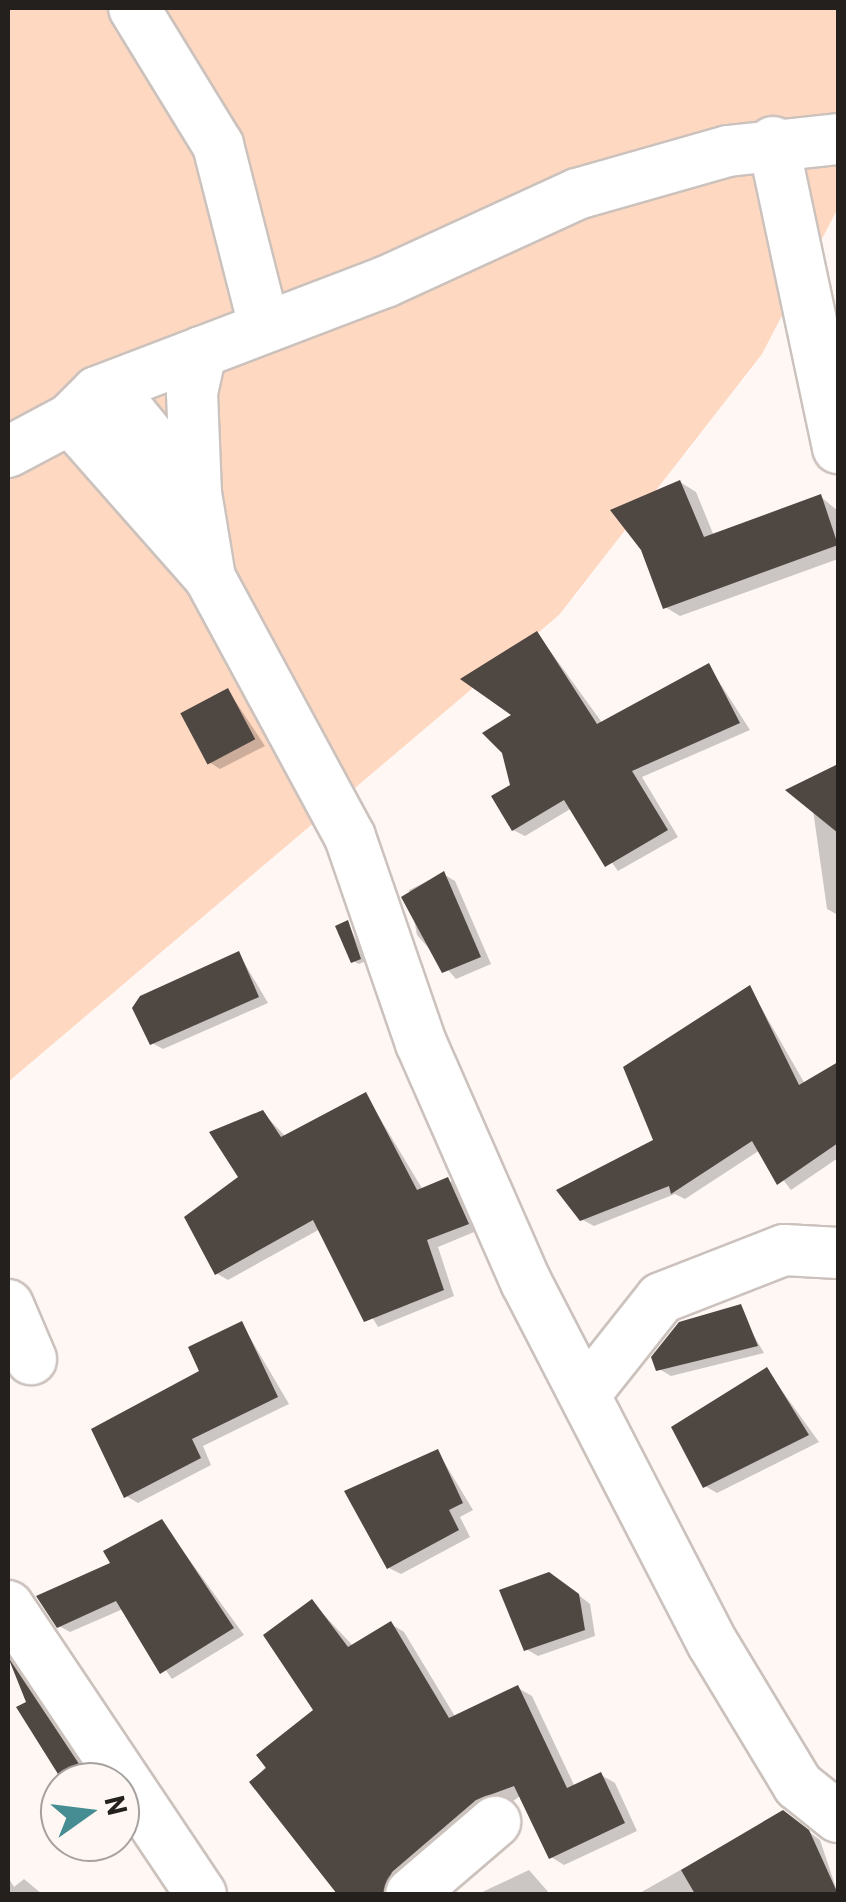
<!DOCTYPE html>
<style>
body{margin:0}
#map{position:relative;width:846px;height:1902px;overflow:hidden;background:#fef7f4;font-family:Barlow,sans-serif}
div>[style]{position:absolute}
.green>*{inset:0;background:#ffd8c1}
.shadow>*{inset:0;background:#0003}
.building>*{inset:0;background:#4f4742;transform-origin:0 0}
.roads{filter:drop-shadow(2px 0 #ccc2bd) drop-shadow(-2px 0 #ccc2bd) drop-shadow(0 2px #ccc2bd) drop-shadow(0 -2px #ccc2bd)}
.street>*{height:50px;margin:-25px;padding:0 25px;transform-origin:25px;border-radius:25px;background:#fff}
span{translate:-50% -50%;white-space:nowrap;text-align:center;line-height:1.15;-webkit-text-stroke:10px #fef7f4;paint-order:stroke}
.frame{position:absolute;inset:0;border:10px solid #23201e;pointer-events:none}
.north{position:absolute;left:40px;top:1762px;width:100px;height:100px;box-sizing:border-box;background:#fef7f4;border:2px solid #a6a19e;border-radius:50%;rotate:76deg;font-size:28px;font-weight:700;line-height:40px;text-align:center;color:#23201e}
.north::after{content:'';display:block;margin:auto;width:35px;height:45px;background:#458d92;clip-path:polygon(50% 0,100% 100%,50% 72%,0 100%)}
</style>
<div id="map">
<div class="green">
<i style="clip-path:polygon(8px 8px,838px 8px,838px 208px,762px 354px,559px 615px,8px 1082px)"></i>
</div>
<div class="shadow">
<i style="clip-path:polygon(680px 482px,696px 492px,714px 536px,821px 497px,838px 511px,838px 559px,680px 616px,665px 607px)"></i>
<i style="clip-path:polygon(538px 634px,603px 724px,709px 666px,750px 730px,642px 777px,678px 837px,618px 871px,572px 808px,525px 836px,513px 830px,515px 715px)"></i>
<i style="clip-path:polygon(228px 690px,265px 746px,220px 769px,209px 762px)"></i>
<i style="clip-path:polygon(838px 767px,838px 915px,827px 909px,813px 810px,790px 791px)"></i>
<i style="clip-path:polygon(443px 874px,455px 881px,491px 964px,456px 979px,417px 935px,409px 890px)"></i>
<i style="clip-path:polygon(348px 923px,366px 961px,359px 964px,353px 961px)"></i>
<i style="clip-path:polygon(239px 954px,268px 1003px,163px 1049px,152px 1043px)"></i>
<i style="clip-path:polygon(750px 988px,805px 1084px,838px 1064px,838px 1158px,791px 1190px,760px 1150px,685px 1199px,675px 1194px,594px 1226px,581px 1219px,657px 1141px)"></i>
<i style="clip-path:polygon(366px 1095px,423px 1190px,448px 1180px,460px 1187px,479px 1230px,438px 1247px,454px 1296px,378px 1327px,320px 1229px,228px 1280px,216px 1273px,263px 1113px,286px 1137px)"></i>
<i style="clip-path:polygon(743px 1317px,764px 1353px,671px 1376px,659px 1369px)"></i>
<i style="clip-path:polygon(242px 1324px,289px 1404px,203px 1446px,211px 1465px,138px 1503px,126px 1496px)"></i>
<i style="clip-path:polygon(767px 1370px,819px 1442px,717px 1493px,705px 1486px)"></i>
<i style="clip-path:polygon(438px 1452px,473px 1510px,460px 1517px,470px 1537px,401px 1574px,389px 1568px)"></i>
<i style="clip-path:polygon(162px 1522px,244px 1635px,172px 1679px,123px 1609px,70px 1632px,59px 1626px)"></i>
<i style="clip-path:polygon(562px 1582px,590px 1604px,595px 1636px,538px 1656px,526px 1649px)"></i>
<i style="clip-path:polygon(312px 1602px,354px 1647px,391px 1624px,404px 1632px,456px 1718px,518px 1688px,532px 1696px,575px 1787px,601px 1775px,615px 1783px,637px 1831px,564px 1865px,551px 1857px,521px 1795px,395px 1894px,341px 1894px,252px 1782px,317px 1710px)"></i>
<i style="clip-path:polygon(8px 1656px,11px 1658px,96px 1782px,66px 1782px)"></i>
<i style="clip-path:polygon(783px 1812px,820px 1840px,838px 1894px,638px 1894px)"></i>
<i style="clip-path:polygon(529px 1870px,550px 1894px,478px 1894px)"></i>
<i style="clip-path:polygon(8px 1877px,14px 1887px,24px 1879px,42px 1894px,8px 1894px)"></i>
</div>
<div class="building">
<i style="clip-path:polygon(680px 480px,704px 537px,821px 494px,838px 545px,663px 609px,641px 550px,610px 510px)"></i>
<i style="clip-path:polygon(537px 631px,597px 724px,709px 663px,740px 723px,632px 771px,668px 830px,605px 867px,564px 800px,512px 831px,491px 796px,510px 785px,502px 753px,482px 733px,511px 715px,460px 679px)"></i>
<i style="left:228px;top:688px;width:58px;height:54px;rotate:62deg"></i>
<i style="clip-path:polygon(838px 764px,838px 833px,785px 790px)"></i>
<i style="clip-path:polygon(444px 871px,481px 957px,442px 973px,401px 897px)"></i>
<i style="clip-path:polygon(348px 920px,361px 959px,351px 963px,335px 926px)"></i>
<i style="clip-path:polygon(239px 951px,259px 997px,150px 1045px,132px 1008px,140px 996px)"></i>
<i style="clip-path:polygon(750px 985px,799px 1085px,838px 1062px,838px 1143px,777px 1185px,752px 1141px,671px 1194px,669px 1186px,580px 1221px,556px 1190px,653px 1140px,623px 1067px)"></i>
<i style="clip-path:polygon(366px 1092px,417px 1190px,448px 1177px,469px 1224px,427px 1240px,444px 1290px,364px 1322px,313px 1220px,215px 1275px,184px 1217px,238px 1177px,209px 1132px,263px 1110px,281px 1137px)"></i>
<i style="clip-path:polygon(741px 1304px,758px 1346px,656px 1371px,651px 1357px,679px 1322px)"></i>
<i style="clip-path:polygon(242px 1321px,278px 1397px,192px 1439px,201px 1458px,124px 1498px,91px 1429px,199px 1371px,188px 1347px)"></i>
<i style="clip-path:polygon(767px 1367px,809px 1435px,703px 1488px,671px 1427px)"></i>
<i style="clip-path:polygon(438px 1449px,463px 1503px,449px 1510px,459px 1530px,387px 1569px,344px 1491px)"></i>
<i style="clip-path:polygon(162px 1519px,234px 1628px,160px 1674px,116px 1601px,57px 1628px,36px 1596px,110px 1563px,103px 1551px)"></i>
<i style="clip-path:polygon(549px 1572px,579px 1594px,585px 1630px,524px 1651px,499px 1590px)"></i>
<i style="clip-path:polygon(312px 1599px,348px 1647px,391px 1621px,449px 1718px,518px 1685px,567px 1788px,601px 1772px,625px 1823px,549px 1859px,514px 1786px,476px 1800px,392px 1872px,383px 1894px,337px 1894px,249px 1782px,266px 1768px,256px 1755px,313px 1710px,263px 1635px)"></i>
<i style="clip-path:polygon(8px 1657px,91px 1782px,63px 1782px,16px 1707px,26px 1702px)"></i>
<i style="clip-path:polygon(783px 1810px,809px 1830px,838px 1894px,695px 1894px,681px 1870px)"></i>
</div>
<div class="roads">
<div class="street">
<i style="left:134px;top:8px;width:161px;rotate:58.5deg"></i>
<i style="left:218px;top:145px;width:186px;rotate:75.7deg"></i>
<i style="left:773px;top:142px;width:313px;rotate:78deg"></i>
<i style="left:97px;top:392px;width:43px;rotate:33.7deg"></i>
<i style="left:133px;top:416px;width:99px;rotate:50.7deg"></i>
<i style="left:196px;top:493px;width:86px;rotate:80.6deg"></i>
<i style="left:70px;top:419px;width:212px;rotate:48.6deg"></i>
<i style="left:210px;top:578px;width:294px;rotate:61.6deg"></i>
<i style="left:350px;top:837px;width:218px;rotate:71deg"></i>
<i style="left:421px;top:1043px;width:261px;rotate:66.3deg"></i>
<i style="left:526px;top:1282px;width:407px;rotate:62.7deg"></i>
<i style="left:713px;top:1644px;width:165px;rotate:58.9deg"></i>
<i style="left:798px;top:1785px;width:51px;rotate:38.7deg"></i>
<i style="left:8px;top:452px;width:70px;rotate:-28deg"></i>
<i style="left:70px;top:419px;width:38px;rotate:-45deg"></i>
<i style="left:97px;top:392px;width:308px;rotate:-20.9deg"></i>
<i style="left:385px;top:282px;width:211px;rotate:-24.6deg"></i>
<i style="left:577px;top:194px;width:157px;rotate:-15.9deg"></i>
<i style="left:728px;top:151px;width:111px;rotate:-6.2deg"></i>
<i style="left:196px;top:493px;width:100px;rotate:-92.3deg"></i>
<i style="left:192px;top:393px;width:42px;rotate:-77.6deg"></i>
<i style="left:8px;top:1305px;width:59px;rotate:66.9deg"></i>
<i style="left:585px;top:1394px;width:122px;rotate:-51.6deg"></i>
<i style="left:661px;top:1298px;width:132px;rotate:-21.3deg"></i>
<i style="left:784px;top:1250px;width:54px;rotate:3.2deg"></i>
<i style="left:8px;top:1606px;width:347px;rotate:56.2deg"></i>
<i style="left:411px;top:1894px;width:111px;rotate:-40.6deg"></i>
</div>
</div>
<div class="frame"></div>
<div class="north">N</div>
</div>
